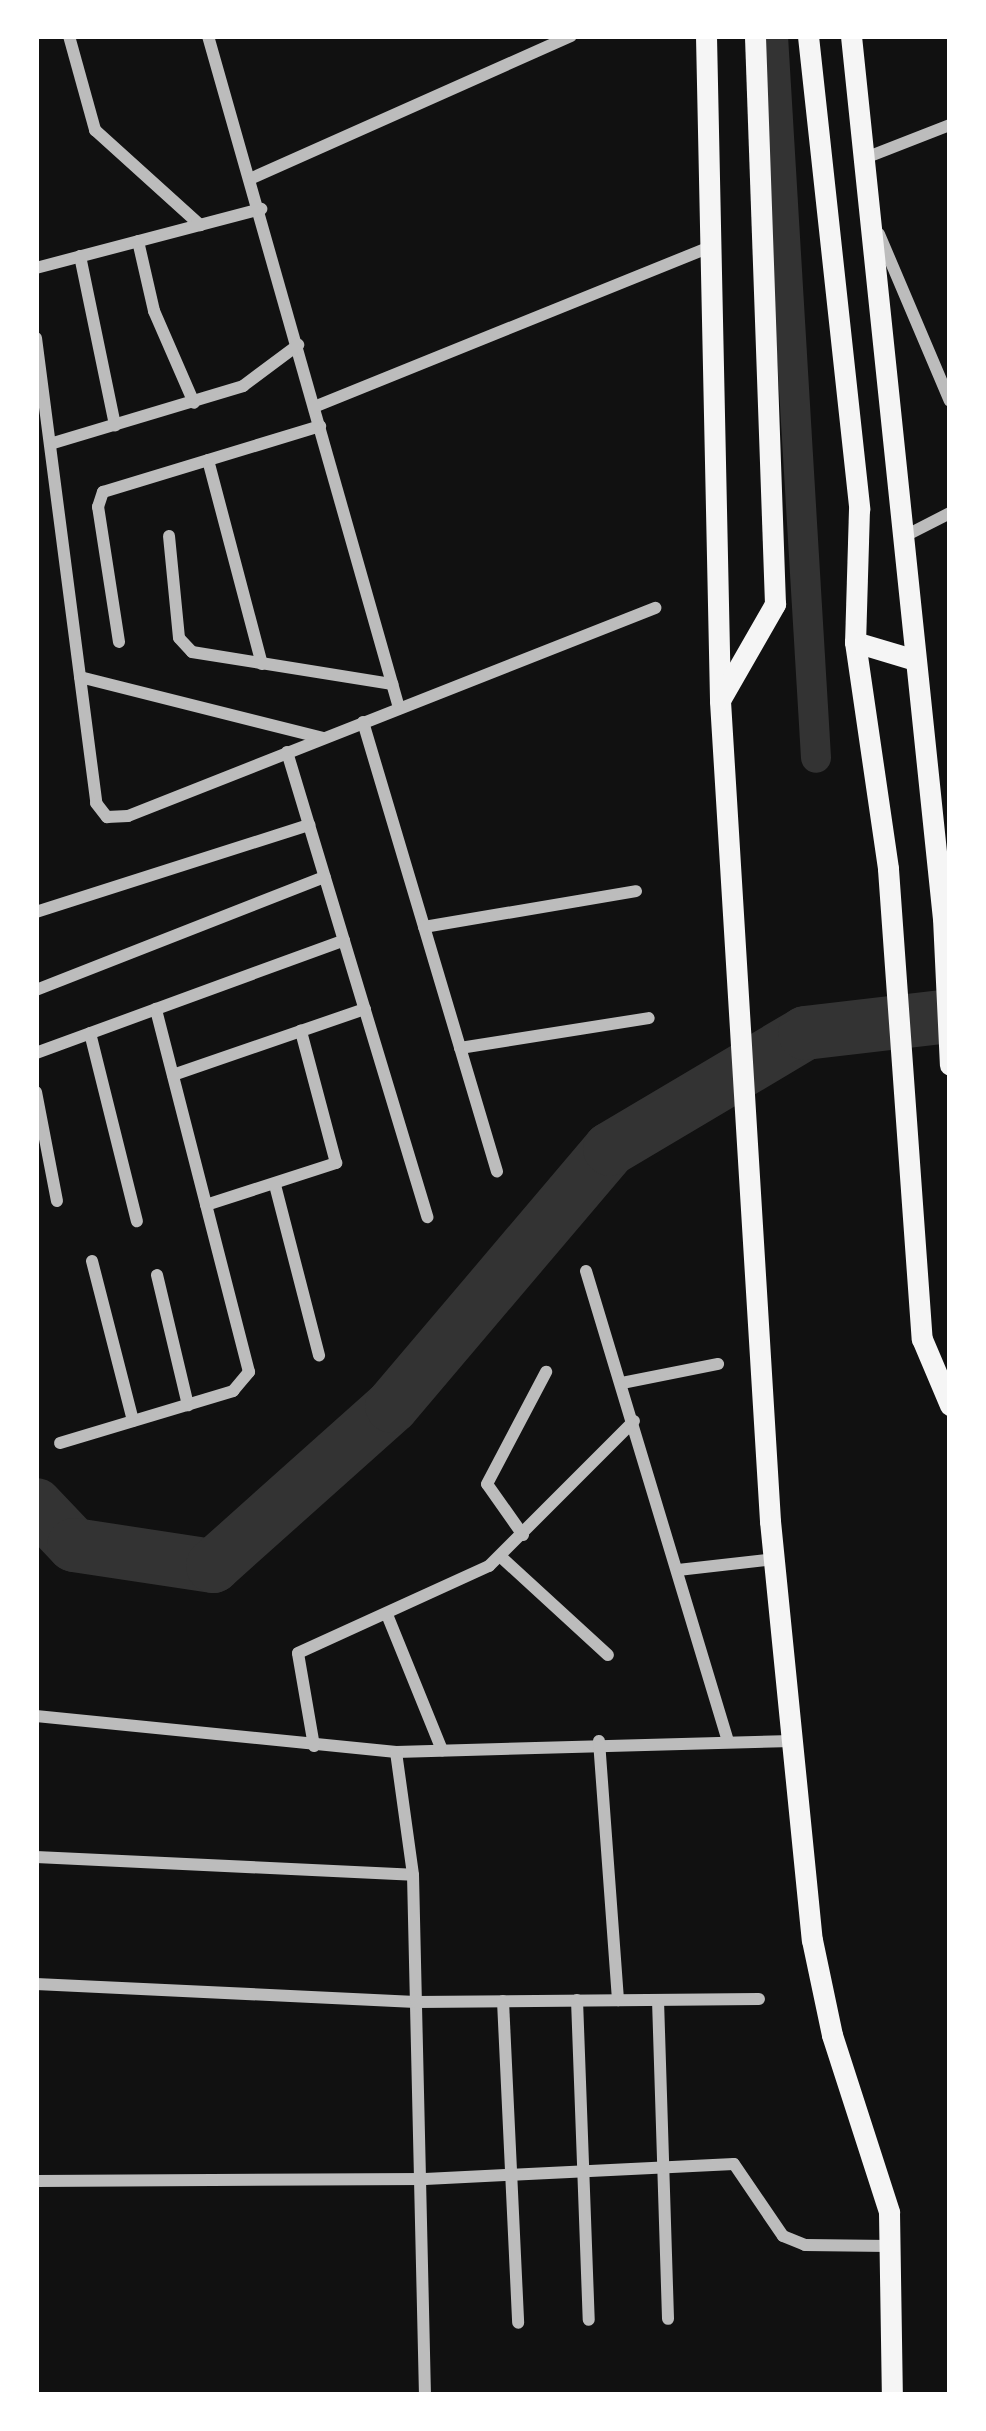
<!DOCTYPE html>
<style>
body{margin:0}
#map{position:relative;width:986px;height:2431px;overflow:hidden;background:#111;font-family:"Golos Text",sans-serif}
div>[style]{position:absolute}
.canal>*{height:30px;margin:-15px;padding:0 15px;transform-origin:15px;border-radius:15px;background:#333}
.river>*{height:54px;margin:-27px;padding:0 27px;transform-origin:27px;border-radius:27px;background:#333}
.minor>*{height:12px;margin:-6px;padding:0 6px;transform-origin:6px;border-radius:6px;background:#bcbcbc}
.secondary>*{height:21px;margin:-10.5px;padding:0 10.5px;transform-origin:10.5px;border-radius:10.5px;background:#f5f5f5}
span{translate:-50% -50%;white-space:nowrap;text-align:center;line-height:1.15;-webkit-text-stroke:12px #fff;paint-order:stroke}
.frame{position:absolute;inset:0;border:39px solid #fff;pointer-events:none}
</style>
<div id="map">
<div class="canal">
<i style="left:773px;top:36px;width:723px;rotate:86.59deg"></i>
</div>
<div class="river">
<i style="left:36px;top:1505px;width:55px;rotate:46.5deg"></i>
<i style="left:74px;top:1545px;width:141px;rotate:8.6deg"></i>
<i style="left:213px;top:1566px;width:240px;rotate:-41.8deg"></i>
<i style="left:392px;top:1406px;width:337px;rotate:-49.7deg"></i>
<i style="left:610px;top:1149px;width:227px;rotate:-30.7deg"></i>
<i style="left:805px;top:1033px;width:146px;rotate:-6.7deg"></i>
</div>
<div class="minor">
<i style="left:69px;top:36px;width:98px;rotate:74.5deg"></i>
<i style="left:95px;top:130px;width:142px;rotate:42.1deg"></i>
<i style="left:208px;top:36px;width:699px;rotate:74.13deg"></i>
<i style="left:860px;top:160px;width:97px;rotate:-21.3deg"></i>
<i style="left:252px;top:178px;width:349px;rotate:-24deg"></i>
<i style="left:879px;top:234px;width:181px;rotate:67deg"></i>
<i style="left:138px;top:241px;width:72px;rotate:77.1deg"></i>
<i style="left:154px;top:311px;width:100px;rotate:66.5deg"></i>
<i style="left:80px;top:256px;width:173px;rotate:78.3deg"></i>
<i style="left:36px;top:268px;width:233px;rotate:-14.7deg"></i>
<i style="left:36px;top:338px;width:469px;rotate:82.6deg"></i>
<i style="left:96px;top:803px;width:18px;rotate:52deg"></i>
<i style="left:107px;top:817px;width:21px;rotate:-3deg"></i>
<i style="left:128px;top:816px;width:567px;rotate:-21.54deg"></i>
<i style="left:314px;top:407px;width:429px;rotate:-22deg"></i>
<i style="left:50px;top:444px;width:202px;rotate:-16.7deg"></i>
<i style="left:243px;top:386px;width:69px;rotate:-36.7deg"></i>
<i style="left:208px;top:460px;width:211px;rotate:75.2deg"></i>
<i style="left:169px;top:536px;width:102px;rotate:84.4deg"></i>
<i style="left:179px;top:638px;width:19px;rotate:47deg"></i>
<i style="left:192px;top:652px;width:203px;rotate:9.1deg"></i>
<i style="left:903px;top:537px;width:53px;rotate:-27.1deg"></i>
<i style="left:119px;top:642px;width:137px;rotate:-98.8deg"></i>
<i style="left:98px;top:507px;width:16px;rotate:-72deg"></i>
<i style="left:103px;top:492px;width:227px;rotate:-16.9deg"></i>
<i style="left:80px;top:677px;width:251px;rotate:14.1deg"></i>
<i style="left:363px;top:722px;width:469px;rotate:73.4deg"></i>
<i style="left:287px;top:752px;width:486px;rotate:73.2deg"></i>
<i style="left:36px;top:912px;width:287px;rotate:-17.7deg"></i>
<i style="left:424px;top:927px;width:215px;rotate:-9.6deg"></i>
<i style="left:36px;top:990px;width:310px;rotate:-21.4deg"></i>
<i style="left:90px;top:1033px;width:194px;rotate:76deg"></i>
<i style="left:460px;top:1048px;width:191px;rotate:-9deg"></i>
<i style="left:36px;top:1053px;width:328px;rotate:-20.1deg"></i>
<i style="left:173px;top:1075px;width:203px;rotate:-19deg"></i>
<i style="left:36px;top:1092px;width:111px;rotate:79.1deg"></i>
<i style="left:275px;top:1185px;width:176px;rotate:75.5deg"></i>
<i style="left:206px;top:1205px;width:137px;rotate:-17.9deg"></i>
<i style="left:336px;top:1163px;width:137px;rotate:-104.9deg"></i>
<i style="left:92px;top:1261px;width:165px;rotate:75.6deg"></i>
<i style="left:586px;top:1271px;width:491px;rotate:73.2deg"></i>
<i style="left:157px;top:1275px;width:134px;rotate:76.6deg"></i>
<i style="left:622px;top:1383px;width:98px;rotate:-11.2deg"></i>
<i style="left:60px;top:1443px;width:181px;rotate:-16.7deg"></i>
<i style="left:233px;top:1391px;width:25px;rotate:-50deg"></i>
<i style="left:249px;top:1372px;width:375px;rotate:-104.4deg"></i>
<i style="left:523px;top:1535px;width:62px;rotate:-125.2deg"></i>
<i style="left:487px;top:1484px;width:127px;rotate:-62.2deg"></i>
<i style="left:501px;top:1557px;width:145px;rotate:42.5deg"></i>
<i style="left:678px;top:1570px;width:97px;rotate:-6.5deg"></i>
<i style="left:388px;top:1617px;width:144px;rotate:67.9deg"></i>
<i style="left:36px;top:1716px;width:362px;rotate:5.7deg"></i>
<i style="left:396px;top:1752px;width:396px;rotate:-1.6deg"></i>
<i style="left:599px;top:1741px;width:260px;rotate:85.8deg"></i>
<i style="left:314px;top:1746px;width:94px;rotate:-99.8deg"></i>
<i style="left:298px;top:1653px;width:210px;rotate:-24.5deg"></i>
<i style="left:489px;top:1566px;width:205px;rotate:-45deg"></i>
<i style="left:396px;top:1752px;width:124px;rotate:82.1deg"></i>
<i style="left:413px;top:1875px;width:520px;rotate:88.68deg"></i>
<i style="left:36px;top:1857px;width:377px;rotate:2.7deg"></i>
<i style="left:36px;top:1984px;width:380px;rotate:2.7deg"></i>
<i style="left:416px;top:2002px;width:343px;rotate:-0.5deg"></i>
<i style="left:577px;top:2000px;width:320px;rotate:87.9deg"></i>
<i style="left:658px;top:2000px;width:319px;rotate:88.2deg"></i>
<i style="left:503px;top:2001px;width:322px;rotate:87.3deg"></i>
<i style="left:36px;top:2181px;width:389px;rotate:-0.3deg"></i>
<i style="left:425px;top:2179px;width:309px;rotate:-2.8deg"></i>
<i style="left:734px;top:2164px;width:87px;rotate:55.8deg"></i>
<i style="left:783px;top:2236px;width:24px;rotate:22deg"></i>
<i style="left:805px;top:2245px;width:84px;rotate:0.7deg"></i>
</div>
<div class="secondary">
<i style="left:706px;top:36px;width:665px;rotate:88.79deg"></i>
<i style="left:720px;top:701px;width:822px;rotate:86.51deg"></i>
<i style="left:770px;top:1521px;width:421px;rotate:84.3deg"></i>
<i style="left:812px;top:1940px;width:97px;rotate:78.1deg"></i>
<i style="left:832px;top:2035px;width:186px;rotate:72.1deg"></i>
<i style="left:889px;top:2212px;width:183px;rotate:89.1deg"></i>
<i style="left:808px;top:36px;width:476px;rotate:83.8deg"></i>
<i style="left:859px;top:509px;width:133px;rotate:91.7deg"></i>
<i style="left:855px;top:642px;width:229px;rotate:81.7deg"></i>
<i style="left:888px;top:869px;width:471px;rotate:85.9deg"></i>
<i style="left:922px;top:1339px;width:72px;rotate:67deg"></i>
<i style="left:851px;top:36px;width:887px;rotate:84.05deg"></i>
<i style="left:943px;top:918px;width:147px;rotate:87.3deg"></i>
<i style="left:855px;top:642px;width:59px;rotate:16.6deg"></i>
<i style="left:720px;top:700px;width:111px;rotate:-60.2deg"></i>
<i style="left:775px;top:604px;width:568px;rotate:-92.02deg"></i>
</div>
<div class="frame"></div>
</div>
